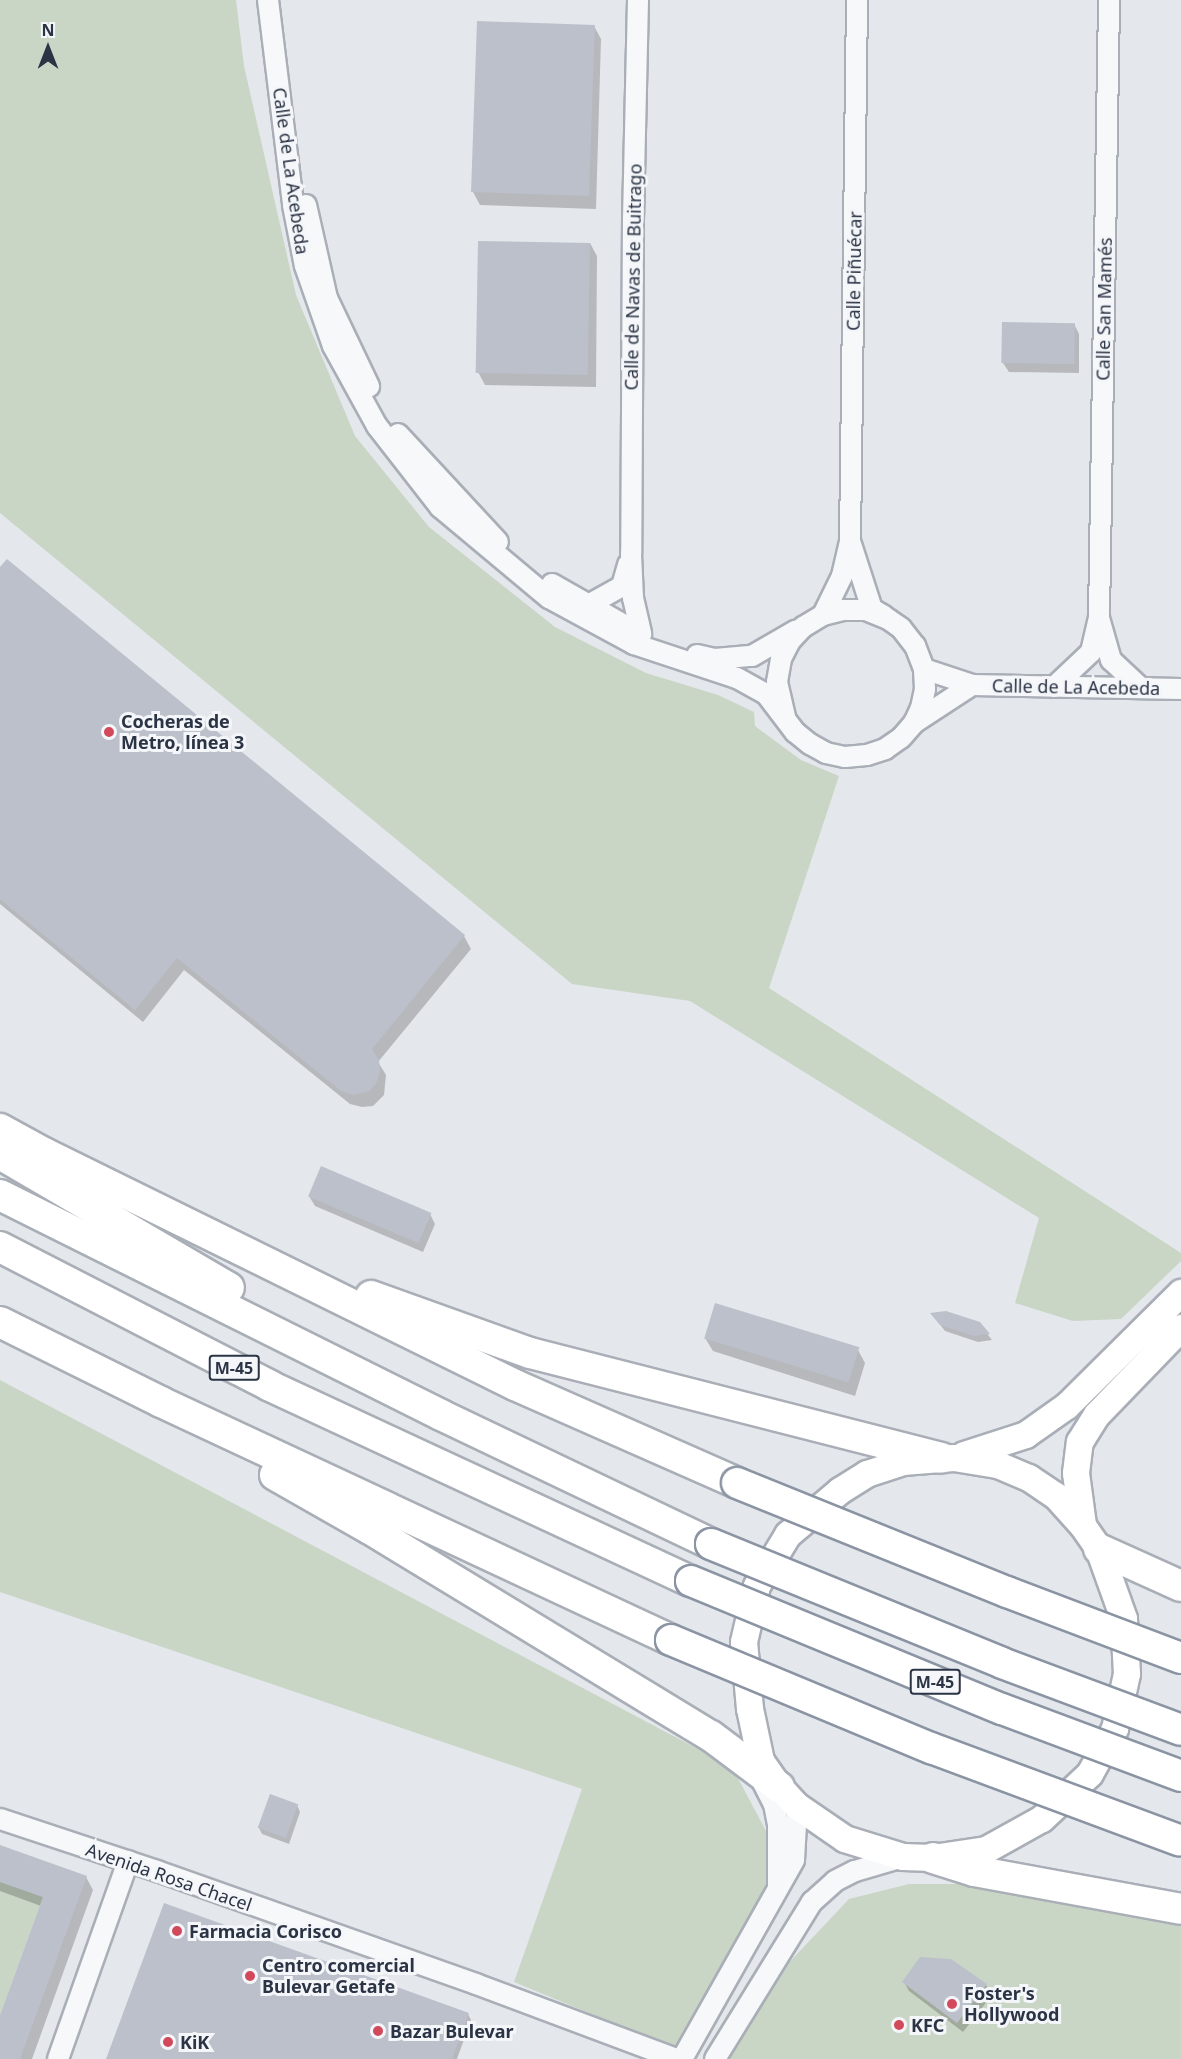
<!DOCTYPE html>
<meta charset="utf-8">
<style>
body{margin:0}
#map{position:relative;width:1181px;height:2059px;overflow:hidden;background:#e4e7ec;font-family:"Noto Sans",sans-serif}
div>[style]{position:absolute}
.green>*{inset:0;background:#c9d6c5}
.shadow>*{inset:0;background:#0003}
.building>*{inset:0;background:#bbc0ca;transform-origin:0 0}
.roads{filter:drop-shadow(2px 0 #a9aeb7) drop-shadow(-2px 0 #a9aeb7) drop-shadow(0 2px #a9aeb7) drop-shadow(0 -2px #a9aeb7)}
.minor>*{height:20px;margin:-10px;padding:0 10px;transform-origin:10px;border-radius:10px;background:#f7f8fa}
.major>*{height:26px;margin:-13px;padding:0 13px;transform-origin:13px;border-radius:13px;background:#fff}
.highway>*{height:30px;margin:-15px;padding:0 15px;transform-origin:15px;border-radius:15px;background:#fff}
.bridges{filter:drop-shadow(2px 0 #8b94a3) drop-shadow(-2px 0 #8b94a3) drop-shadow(0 2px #8b94a3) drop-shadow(0 -2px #8b94a3)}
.highway-bridge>*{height:30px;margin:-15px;padding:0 15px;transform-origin:15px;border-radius:15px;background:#fff}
.dots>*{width:16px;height:16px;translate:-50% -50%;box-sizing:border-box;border:3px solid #f4f6f9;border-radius:50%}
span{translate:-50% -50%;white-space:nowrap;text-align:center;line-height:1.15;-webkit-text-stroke:6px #f4f6f9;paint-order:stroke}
.shield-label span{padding:2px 4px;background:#f4f6f9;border:2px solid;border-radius:4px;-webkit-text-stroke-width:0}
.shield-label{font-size:16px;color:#2b3445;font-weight:700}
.street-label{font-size:18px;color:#2b3445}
.poi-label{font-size:18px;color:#2b3445;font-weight:700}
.left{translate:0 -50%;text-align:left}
.north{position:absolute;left:18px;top:18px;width:60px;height:60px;-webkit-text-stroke:4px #f4f6f9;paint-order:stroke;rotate:0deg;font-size:16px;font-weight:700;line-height:24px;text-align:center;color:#2b3445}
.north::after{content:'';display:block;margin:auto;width:21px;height:27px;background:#2b3445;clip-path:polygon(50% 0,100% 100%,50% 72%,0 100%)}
</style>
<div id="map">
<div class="green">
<i style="clip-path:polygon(0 0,236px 0,244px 66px,296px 295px,355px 436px,429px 527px,555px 627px,646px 673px,718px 695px,754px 712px,755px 726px,801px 760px,839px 776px,769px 988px,1181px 1253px,1181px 1261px,1121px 1319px,1073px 1321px,1015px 1303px,1039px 1218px,690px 1001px,572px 984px,0 513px)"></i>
<i style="clip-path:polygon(0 1380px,732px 1767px,766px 1831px,767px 1883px,676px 2049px,514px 1982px,582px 1789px,0 1592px)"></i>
<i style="clip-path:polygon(0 1882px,43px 1897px,0 2015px)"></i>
<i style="clip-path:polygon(909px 1884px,973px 1884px,1181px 1924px,1181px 2059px,728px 2059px,783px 1969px,849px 1899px)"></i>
</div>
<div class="shadow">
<i style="clip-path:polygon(594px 26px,601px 39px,596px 209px,480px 205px,473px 192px)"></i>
<i style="clip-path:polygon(590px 243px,597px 256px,596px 387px,485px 385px,478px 372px)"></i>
<i style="clip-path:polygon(1074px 324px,1079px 334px,1079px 373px,1009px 372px,1003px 363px)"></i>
<i style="clip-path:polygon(0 569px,464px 936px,471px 949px,378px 1062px,386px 1075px,384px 1095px,373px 1106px,362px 1107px,350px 1104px,184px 970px,143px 1022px,0 904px)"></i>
<i style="clip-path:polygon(309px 1196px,430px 1214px,435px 1224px,423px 1252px,315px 1206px)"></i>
<i style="clip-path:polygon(932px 1314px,979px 1323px,992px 1340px,978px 1342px,945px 1331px)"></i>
<i style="clip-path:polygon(705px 1338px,858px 1350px,865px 1363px,855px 1396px,713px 1351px)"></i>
<i style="clip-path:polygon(297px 1805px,300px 1812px,289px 1844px,262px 1834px,259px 1828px)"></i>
<i style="clip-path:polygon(0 1846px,86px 1877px,93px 1890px,32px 2059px,0 2059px,0 2020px,41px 1906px,0 1891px)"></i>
<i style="clip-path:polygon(950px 1960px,986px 1985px,992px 1995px,963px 2032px,909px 1991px,904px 1982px)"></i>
<i style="clip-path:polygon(468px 2014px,471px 2020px,457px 2059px,108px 2059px)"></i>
</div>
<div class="building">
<i style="left:477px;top:21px;width:118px;height:171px;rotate:2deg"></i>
<i style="left:478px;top:241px;width:112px;height:132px;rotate:1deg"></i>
<i style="left:1002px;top:322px;width:73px;height:41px;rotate:1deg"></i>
<i style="clip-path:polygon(7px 559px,465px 935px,372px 1049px,379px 1060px,380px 1072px,377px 1082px,370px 1091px,354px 1095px,341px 1091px,177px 958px,135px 1010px,0 899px,0 567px)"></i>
<i style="left:321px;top:1166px;width:120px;height:33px;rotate:23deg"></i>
<i style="left:715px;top:1303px;width:151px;height:37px;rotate:17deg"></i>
<i style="clip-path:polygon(946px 1311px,980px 1322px,990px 1334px,974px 1336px,940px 1325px,930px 1313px)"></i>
<i style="left:270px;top:1794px;width:30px;height:36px;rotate:20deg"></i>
<i style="clip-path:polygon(0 1845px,87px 1876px,20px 2059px,0 2059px,0 2015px,43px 1897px,0 1882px)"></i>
<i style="clip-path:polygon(164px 1903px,469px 2013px,452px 2059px,106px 2059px)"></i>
<i style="clip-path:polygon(920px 1957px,951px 1959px,987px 1984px,957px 2023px,902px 1982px)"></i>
</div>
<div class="roads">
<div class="minor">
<i style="left:268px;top:0;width:207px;rotate:83deg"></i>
<i style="left:293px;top:205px;width:62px;rotate:78.9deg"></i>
<i style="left:305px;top:266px;width:85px;rotate:70.7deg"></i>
<i style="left:333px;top:346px;width:91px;rotate:61.2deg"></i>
<i style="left:377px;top:426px;width:103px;rotate:52.1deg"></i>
<i style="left:440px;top:507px;width:142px;rotate:39.9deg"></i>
<i style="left:549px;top:598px;width:97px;rotate:28.4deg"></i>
<i style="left:634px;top:644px;width:108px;rotate:18.3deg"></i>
<i style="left:737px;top:678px;width:33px;rotate:29deg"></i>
<i style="left:766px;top:694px;width:48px;rotate:52.7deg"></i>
<i style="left:795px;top:732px;width:19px;rotate:39deg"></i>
<i style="left:810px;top:744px;width:18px;rotate:29deg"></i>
<i style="left:826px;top:753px;width:19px;rotate:12deg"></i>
<i style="left:845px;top:757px;width:22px;rotate:-5deg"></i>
<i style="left:867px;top:755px;width:19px;rotate:-18deg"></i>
<i style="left:885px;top:749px;width:19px;rotate:-35deg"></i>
<i style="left:901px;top:738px;width:20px;rotate:-49deg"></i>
<i style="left:914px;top:723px;width:17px;rotate:-65deg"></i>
<i style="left:921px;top:708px;width:19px;rotate:-78deg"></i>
<i style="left:925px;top:689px;width:20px;rotate:-93deg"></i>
<i style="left:924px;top:669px;width:25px;rotate:-111deg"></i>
<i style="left:915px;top:646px;width:23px;rotate:-128deg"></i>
<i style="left:901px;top:628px;width:16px;rotate:-145deg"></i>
<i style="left:888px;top:619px;width:24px;rotate:-158deg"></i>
<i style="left:866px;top:610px;width:23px;rotate:180deg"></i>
<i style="left:843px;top:610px;width:21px;rotate:166deg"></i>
<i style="left:823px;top:615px;width:23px;rotate:149deg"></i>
<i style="left:803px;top:627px;width:19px;rotate:133deg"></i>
<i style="left:790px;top:641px;width:20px;rotate:117deg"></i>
<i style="left:781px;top:659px;width:23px;rotate:100deg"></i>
<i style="left:777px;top:682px;width:36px;rotate:77deg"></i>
<i style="left:638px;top:0;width:218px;rotate:91.3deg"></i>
<i style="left:633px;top:218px;width:336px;rotate:90.3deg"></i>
<i style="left:631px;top:554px;width:44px;rotate:87.4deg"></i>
<i style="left:633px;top:598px;width:37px;rotate:77deg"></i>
<i style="left:306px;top:205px;width:95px;rotate:77.3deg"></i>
<i style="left:327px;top:298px;width:98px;rotate:64.5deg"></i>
<i style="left:398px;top:434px;width:147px;rotate:47.2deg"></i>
<i style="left:850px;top:541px;width:71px;rotate:72.1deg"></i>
<i style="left:872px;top:609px;width:14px;rotate:30deg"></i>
<i style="left:552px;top:584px;width:93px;rotate:29.6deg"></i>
<i style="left:590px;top:604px;width:37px;rotate:-29deg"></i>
<i style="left:622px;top:586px;width:22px;rotate:-74deg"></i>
<i style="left:823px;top:615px;width:43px;rotate:-64deg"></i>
<i style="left:842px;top:576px;width:36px;rotate:-77deg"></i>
<i style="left:850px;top:541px;width:541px;rotate:-89.26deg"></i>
<i style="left:1099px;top:618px;width:44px;rotate:74.1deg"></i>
<i style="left:1111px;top:660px;width:41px;rotate:43deg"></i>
<i style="left:697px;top:655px;width:18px;rotate:13deg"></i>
<i style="left:715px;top:659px;width:37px;rotate:-5deg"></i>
<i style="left:752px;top:656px;width:50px;rotate:-30.2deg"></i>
<i style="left:924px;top:669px;width:51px;rotate:18.4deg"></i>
<i style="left:972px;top:685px;width:209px;rotate:1.1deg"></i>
<i style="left:1054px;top:687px;width:51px;rotate:-43.4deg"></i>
<i style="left:1091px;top:652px;width:35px;rotate:-77deg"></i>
<i style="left:1099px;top:618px;width:618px;rotate:-89.07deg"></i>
<i style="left:914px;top:723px;width:69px;rotate:-33.2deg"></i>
<i style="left:760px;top:1777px;width:30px;rotate:63deg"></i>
<i style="left:774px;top:1804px;width:21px;rotate:79deg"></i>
<i style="left:778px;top:1825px;width:60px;rotate:90deg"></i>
<i style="left:0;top:1819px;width:165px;rotate:18.3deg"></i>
<i style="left:157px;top:1871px;width:338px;rotate:19.5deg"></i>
<i style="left:476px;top:1984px;width:215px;rotate:20.5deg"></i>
<i style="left:58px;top:2059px;width:210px;rotate:-70.5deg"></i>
<i style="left:682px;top:2059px;width:228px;rotate:-60.6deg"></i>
<i style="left:794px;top:1860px;width:54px;rotate:-86.8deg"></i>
<i style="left:715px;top:2059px;width:185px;rotate:-58.3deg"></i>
<i style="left:812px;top:1902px;width:31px;rotate:-42deg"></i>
<i style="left:835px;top:1881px;width:22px;rotate:-27deg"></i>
<i style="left:855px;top:1871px;width:50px;rotate:-16.3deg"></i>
</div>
<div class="major">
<i style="left:964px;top:1455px;width:65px;rotate:-17.9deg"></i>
<i style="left:1026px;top:1435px;width:50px;rotate:-35.3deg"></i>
<i style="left:1067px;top:1406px;width:161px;rotate:-44.7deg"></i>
<i style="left:954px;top:1458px;width:45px;rotate:9deg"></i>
<i style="left:998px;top:1465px;width:34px;rotate:23deg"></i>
<i style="left:1029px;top:1478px;width:32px;rotate:34deg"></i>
<i style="left:1056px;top:1496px;width:40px;rotate:48deg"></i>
<i style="left:1083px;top:1526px;width:28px;rotate:55deg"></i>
<i style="left:1099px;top:1549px;width:74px;rotate:70.3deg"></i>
<i style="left:1124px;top:1619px;width:55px;rotate:86.9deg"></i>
<i style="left:1127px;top:1674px;width:56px;rotate:102.3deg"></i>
<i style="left:1115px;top:1729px;width:51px;rotate:119.1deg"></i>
<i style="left:1090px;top:1774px;width:66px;rotate:136.8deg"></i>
<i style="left:1042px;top:1819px;width:64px;rotate:151deg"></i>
<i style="left:986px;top:1850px;width:54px;rotate:171.4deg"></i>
<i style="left:933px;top:1858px;width:30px;rotate:-178deg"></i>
<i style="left:903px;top:1857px;width:61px;rotate:-162.8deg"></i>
<i style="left:845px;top:1839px;width:58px;rotate:-145.5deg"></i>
<i style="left:797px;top:1806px;width:26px;rotate:-133deg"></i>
<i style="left:779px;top:1787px;width:32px;rotate:-125deg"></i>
<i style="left:761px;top:1761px;width:53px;rotate:-101.9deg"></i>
<i style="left:750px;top:1709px;width:67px;rotate:-95.1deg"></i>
<i style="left:744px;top:1642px;width:57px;rotate:-76.9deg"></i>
<i style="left:757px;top:1586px;width:60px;rotate:-58.7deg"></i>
<i style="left:788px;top:1535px;width:68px;rotate:-40.2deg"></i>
<i style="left:840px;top:1491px;width:32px;rotate:-32deg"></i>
<i style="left:867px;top:1474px;width:38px;rotate:-18deg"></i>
<i style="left:903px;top:1462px;width:51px;rotate:-4.5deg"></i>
<i style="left:1083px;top:1525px;width:52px;rotate:-97.7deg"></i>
<i style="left:1076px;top:1473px;width:31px;rotate:-83deg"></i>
<i style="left:1080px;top:1442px;width:32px;rotate:-58deg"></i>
<i style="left:1097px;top:1415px;width:121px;rotate:-46deg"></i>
</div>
<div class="highway">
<i style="left:0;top:1129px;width:50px;rotate:28.6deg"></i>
<i style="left:44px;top:1153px;width:525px;rotate:26.22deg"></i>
<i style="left:515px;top:1385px;width:243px;rotate:23.8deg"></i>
<i style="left:0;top:1154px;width:265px;rotate:30.3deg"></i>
<i style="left:0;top:1195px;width:493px;rotate:26.5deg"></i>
<i style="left:441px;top:1415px;width:299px;rotate:25.5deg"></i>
<i style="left:0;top:1247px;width:304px;rotate:27.2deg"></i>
<i style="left:270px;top:1386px;width:464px;rotate:24.9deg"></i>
<i style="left:371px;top:1296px;width:169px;rotate:19.7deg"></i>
<i style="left:530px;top:1353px;width:424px;rotate:14.3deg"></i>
<i style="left:0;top:1322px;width:180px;rotate:26.4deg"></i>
<i style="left:161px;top:1402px;width:563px;rotate:25.02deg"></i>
<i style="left:275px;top:1475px;width:109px;rotate:29.6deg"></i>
<i style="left:370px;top:1529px;width:399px;rotate:31.3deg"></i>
<i style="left:711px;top:1736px;width:85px;rotate:36.9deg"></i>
<i style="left:1099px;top:1549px;width:90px;rotate:24.3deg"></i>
<i style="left:933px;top:1858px;width:43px;rotate:17.6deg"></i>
<i style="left:974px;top:1871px;width:210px;rotate:10.4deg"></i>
</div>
</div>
<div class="bridges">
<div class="highway-bridge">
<i style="left:737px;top:1483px;width:291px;rotate:22deg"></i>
<i style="left:1007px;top:1592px;width:186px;rotate:20.8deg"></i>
<i style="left:711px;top:1544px;width:314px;rotate:22.2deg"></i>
<i style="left:1002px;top:1663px;width:191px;rotate:20.5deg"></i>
<i style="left:691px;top:1581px;width:336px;rotate:22.4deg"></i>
<i style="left:1002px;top:1709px;width:191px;rotate:20.5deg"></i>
<i style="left:671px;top:1640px;width:282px;rotate:22.6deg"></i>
<i style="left:931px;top:1748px;width:265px;rotate:20.4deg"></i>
</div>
</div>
<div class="dots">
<i style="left:109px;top:732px;background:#d1495b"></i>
<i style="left:177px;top:1931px;background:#d1495b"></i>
<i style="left:250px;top:1976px;background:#d1495b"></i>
<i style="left:952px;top:2004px;background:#d1495b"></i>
<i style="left:899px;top:2025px;background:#d1495b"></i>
<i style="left:378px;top:2031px;background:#d1495b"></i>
<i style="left:168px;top:2042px;background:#d1495b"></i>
</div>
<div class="shield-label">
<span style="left:234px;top:1368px">M-45</span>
<span style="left:935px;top:1682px">M-45</span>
</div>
<div class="street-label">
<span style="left:291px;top:171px;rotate:82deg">Calle de La Acebeda</span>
<span style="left:854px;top:271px;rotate:-89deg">Calle Piñuécar</span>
<span style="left:633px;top:277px;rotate:-89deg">Calle de Navas de Buitrago</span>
<span style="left:1104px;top:309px;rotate:-89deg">Calle San Mamés</span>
<span style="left:1076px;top:687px;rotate:1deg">Calle de La Acebeda</span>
<span style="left:169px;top:1877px;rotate:19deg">Avenida Rosa Chacel</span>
</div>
<div class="poi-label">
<span class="left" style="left:121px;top:732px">Cocheras de<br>Metro, línea 3</span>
<span class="left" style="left:189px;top:1931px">Farmacia Corisco</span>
<span class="left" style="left:262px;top:1976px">Centro comercial<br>Bulevar Getafe</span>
<span class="left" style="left:964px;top:2004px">Foster's<br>Hollywood</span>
<span class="left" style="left:911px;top:2025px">KFC</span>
<span class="left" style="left:390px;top:2031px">Bazar Bulevar</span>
<span class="left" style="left:180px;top:2042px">KiK</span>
</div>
<div class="north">N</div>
</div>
